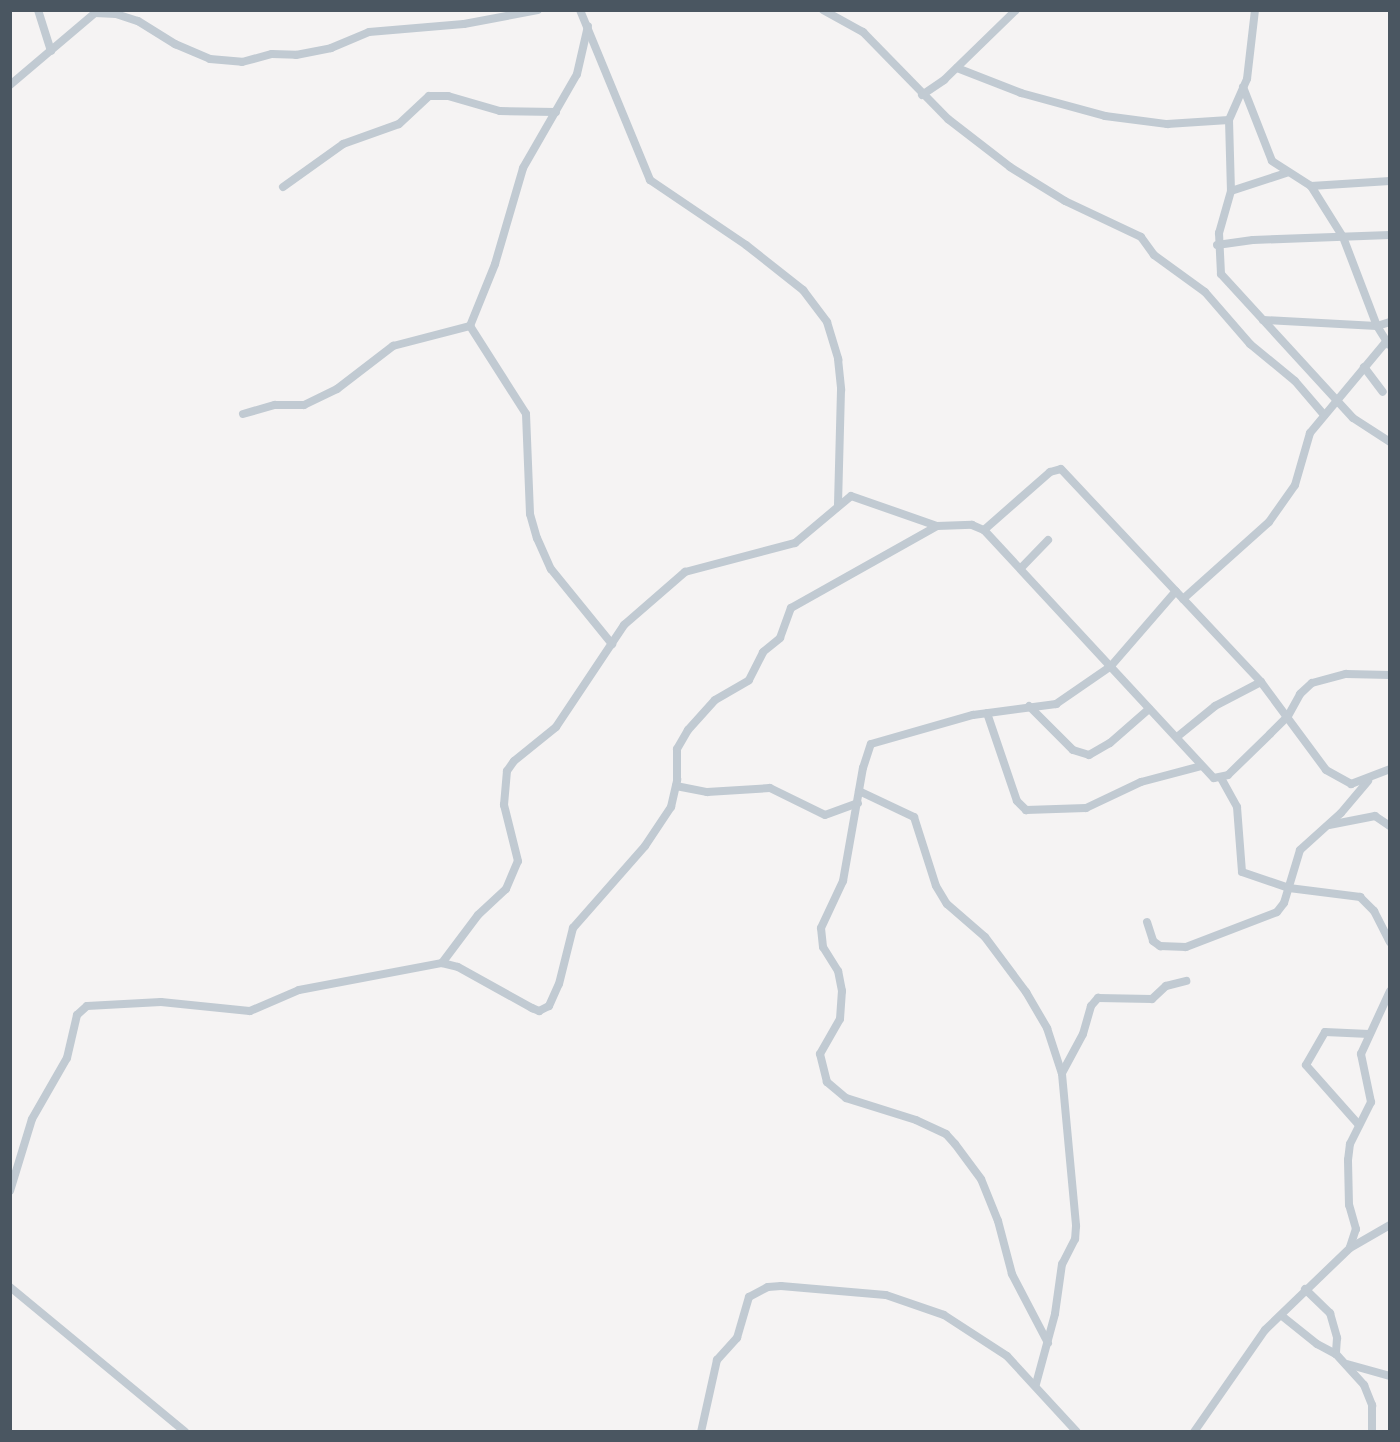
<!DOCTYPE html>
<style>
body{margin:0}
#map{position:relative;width:1400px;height:1442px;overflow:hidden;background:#f5f3f3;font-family:Jost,sans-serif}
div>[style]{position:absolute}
.street>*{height:8px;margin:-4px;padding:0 4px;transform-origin:4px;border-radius:4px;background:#c1cad2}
span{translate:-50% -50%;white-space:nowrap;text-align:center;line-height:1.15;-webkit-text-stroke:5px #fff;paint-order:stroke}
.frame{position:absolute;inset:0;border:12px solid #4a5661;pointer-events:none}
</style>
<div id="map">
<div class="street">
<i style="left:38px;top:10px;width:43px;rotate:72.4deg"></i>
<i style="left:580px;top:10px;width:184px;rotate:67.6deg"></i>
<i style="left:650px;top:180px;width:116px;rotate:34.1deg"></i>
<i style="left:746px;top:245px;width:73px;rotate:38.3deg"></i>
<i style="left:803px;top:290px;width:40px;rotate:53deg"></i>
<i style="left:827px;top:322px;width:39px;rotate:73deg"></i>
<i style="left:838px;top:359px;width:31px;rotate:84deg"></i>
<i style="left:841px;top:390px;width:115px;rotate:91.5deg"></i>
<i style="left:823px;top:10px;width:46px;rotate:28.8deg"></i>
<i style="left:863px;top:32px;width:122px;rotate:45.7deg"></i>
<i style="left:948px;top:119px;width:78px;rotate:37.7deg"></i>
<i style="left:1010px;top:167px;width:65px;rotate:31.7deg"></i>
<i style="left:1065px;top:201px;width:84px;rotate:25.3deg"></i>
<i style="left:1141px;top:237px;width:22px;rotate:54deg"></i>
<i style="left:1154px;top:255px;width:63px;rotate:36deg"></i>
<i style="left:1205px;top:292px;width:69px;rotate:49.1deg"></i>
<i style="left:1250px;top:344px;width:58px;rotate:39.4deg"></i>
<i style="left:1295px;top:381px;width:45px;rotate:49.5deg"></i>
<i style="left:1255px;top:10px;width:69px;rotate:96.6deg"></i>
<i style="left:1247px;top:79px;width:45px;rotate:113.7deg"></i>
<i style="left:1229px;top:120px;width:71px;rotate:88.4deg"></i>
<i style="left:1231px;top:191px;width:44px;rotate:105.9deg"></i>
<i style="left:1219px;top:233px;width:41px;rotate:87.2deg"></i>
<i style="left:1221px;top:274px;width:195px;rotate:47.5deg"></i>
<i style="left:1353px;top:418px;width:44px;rotate:33deg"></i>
<i style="left:957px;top:68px;width:69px;rotate:21.3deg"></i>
<i style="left:1021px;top:93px;width:87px;rotate:15.3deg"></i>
<i style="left:1105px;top:116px;width:63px;rotate:7.4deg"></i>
<i style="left:1167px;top:124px;width:62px;rotate:-3.7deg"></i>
<i style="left:10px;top:85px;width:111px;rotate:-40.3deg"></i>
<i style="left:95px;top:13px;width:21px;rotate:3deg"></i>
<i style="left:116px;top:14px;width:23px;rotate:18deg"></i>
<i style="left:138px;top:21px;width:44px;rotate:31.9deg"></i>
<i style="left:175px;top:44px;width:38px;rotate:23deg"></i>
<i style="left:210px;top:59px;width:32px;rotate:5deg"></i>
<i style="left:242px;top:62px;width:31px;rotate:-15deg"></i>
<i style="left:272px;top:54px;width:24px;rotate:2deg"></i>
<i style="left:296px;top:55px;width:36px;rotate:-11deg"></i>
<i style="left:331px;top:48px;width:41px;rotate:-22.8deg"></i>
<i style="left:369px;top:32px;width:95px;rotate:-4.8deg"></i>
<i style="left:464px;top:24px;width:75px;rotate:-10.7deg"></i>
<i style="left:1243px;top:87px;width:79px;rotate:68.6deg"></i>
<i style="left:1272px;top:161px;width:46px;rotate:32.7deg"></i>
<i style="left:1311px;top:186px;width:60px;rotate:57.9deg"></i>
<i style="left:1343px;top:237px;width:95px;rotate:69.1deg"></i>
<i style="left:1377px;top:326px;width:22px;rotate:58deg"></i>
<i style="left:922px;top:95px;width:27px;rotate:-34deg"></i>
<i style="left:944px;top:80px;width:100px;rotate:-44.2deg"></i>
<i style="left:1311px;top:186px;width:79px;rotate:-3.6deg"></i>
<i style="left:283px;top:187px;width:74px;rotate:-35.6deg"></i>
<i style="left:343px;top:144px;width:59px;rotate:-19.7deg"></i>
<i style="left:399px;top:124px;width:41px;rotate:-43deg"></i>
<i style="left:429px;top:96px;width:19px"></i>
<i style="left:448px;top:96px;width:54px;rotate:16.1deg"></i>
<i style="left:500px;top:111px;width:56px;rotate:1deg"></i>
<i style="left:1231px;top:191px;width:58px;rotate:-18.1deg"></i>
<i style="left:1217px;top:245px;width:36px;rotate:-8deg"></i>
<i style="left:1253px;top:240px;width:137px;rotate:-2.1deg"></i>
<i style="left:1263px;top:320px;width:114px;rotate:3deg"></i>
<i style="left:1377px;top:326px;width:14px;rotate:-17deg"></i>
<i style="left:470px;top:326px;width:104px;rotate:57.5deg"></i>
<i style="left:526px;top:414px;width:100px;rotate:87.7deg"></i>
<i style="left:530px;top:514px;width:25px;rotate:74deg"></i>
<i style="left:537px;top:538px;width:34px;rotate:66deg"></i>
<i style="left:551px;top:569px;width:97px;rotate:50.9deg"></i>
<i style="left:1364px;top:367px;width:31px;rotate:53deg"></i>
<i style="left:243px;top:414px;width:33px;rotate:-16deg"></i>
<i style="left:275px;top:405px;width:29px"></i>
<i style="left:304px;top:405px;width:37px;rotate:-26deg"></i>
<i style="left:337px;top:389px;width:71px;rotate:-37.5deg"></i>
<i style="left:393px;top:346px;width:80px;rotate:-14.6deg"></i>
<i style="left:470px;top:326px;width:67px;rotate:-68deg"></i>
<i style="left:495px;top:264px;width:100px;rotate:-73.7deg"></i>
<i style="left:523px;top:168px;width:108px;rotate:-60.1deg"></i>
<i style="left:577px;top:74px;width:49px;rotate:-77.1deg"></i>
<i style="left:984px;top:530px;width:338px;rotate:47.2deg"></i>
<i style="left:1214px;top:778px;width:14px;rotate:-12deg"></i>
<i style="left:1228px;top:775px;width:59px;rotate:-44.3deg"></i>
<i style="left:1270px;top:734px;width:25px;rotate:-45deg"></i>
<i style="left:1288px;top:716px;width:25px;rotate:-61deg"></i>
<i style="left:1300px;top:694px;width:16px;rotate:-43deg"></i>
<i style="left:1312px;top:683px;width:35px;rotate:-15deg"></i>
<i style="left:1346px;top:674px;width:44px;rotate:1.3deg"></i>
<i style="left:1021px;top:568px;width:39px;rotate:-46deg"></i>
<i style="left:1183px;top:599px;width:115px;rotate:-41.8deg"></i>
<i style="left:1269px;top:522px;width:45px;rotate:-54.9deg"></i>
<i style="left:1295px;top:485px;width:54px;rotate:-73.9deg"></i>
<i style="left:1310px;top:433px;width:117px;rotate:-50.2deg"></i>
<i style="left:1029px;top:706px;width:62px;rotate:45deg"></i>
<i style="left:1073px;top:750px;width:17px;rotate:17deg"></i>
<i style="left:1089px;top:755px;width:24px;rotate:-30deg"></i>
<i style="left:1110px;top:743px;width:52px;rotate:-41.1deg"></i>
<i style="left:987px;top:713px;width:93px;rotate:71.2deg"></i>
<i style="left:1017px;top:801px;width:13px;rotate:45deg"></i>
<i style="left:1026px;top:810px;width:60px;rotate:-1.9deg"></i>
<i style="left:1086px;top:808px;width:61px;rotate:-25.3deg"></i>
<i style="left:1141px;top:782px;width:62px;rotate:-14.9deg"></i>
<i style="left:1177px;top:737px;width:49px;rotate:-39.2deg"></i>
<i style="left:1215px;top:706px;width:52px;rotate:-27.6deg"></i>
<i style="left:1221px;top:778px;width:33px;rotate:61deg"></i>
<i style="left:1237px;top:807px;width:65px;rotate:85.6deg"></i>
<i style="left:1242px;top:872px;width:50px;rotate:18.8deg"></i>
<i style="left:1289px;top:888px;width:72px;rotate:7.2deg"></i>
<i style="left:1360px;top:897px;width:20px;rotate:45deg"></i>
<i style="left:1374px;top:911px;width:35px;rotate:63deg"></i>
<i style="left:676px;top:786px;width:32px;rotate:11deg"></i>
<i style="left:707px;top:792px;width:63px;rotate:-3.6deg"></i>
<i style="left:770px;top:788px;width:61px;rotate:26.1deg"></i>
<i style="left:825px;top:815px;width:35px;rotate:-20deg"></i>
<i style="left:859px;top:791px;width:61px;rotate:25.3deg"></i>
<i style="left:914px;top:817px;width:72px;rotate:72.3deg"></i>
<i style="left:936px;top:886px;width:21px;rotate:59deg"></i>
<i style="left:947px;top:904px;width:50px;rotate:41deg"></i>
<i style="left:985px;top:937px;width:69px;rotate:53.3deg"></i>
<i style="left:1026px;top:992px;width:42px;rotate:59.7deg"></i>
<i style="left:1047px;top:1028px;width:48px;rotate:71.9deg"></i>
<i style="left:1062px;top:1074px;width:153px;rotate:84.7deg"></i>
<i style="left:1076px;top:1226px;width:13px;rotate:94deg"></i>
<i style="left:1075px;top:1239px;width:28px;rotate:117deg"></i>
<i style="left:1062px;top:1264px;width:50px;rotate:98deg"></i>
<i style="left:1055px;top:1314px;width:73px;rotate:105.2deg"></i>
<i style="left:1329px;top:825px;width:47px;rotate:-11.1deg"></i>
<i style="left:1375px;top:816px;width:18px;rotate:34deg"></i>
<i style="left:1147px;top:922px;width:20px;rotate:72deg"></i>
<i style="left:1153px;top:941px;width:9px;rotate:36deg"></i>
<i style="left:1160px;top:946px;width:26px;rotate:2deg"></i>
<i style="left:1186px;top:947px;width:97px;rotate:-21deg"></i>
<i style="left:1277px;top:912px;width:11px;rotate:-52deg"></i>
<i style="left:1284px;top:903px;width:55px;rotate:-73.2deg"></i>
<i style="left:1300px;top:850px;width:55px;rotate:-42.1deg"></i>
<i style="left:1341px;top:813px;width:42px;rotate:-49.8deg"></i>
<i style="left:442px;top:963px;width:60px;rotate:-53.1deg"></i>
<i style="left:478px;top:915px;width:38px;rotate:-43deg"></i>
<i style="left:506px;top:889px;width:30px;rotate:-67deg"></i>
<i style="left:518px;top:861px;width:58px;rotate:-104deg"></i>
<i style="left:504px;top:805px;width:34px;rotate:-85deg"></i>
<i style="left:507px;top:771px;width:12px;rotate:-55deg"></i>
<i style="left:514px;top:761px;width:54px;rotate:-39deg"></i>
<i style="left:556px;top:727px;width:123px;rotate:-56.3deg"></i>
<i style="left:624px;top:625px;width:81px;rotate:-41deg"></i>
<i style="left:685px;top:572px;width:114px;rotate:-14.8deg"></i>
<i style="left:795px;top:543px;width:73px;rotate:-40deg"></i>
<i style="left:851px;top:496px;width:91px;rotate:19.2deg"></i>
<i style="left:937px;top:526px;width:35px;rotate:-2deg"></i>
<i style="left:972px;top:525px;width:13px;rotate:23deg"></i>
<i style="left:984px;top:530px;width:88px;rotate:-41.3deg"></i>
<i style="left:1050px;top:472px;width:11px;rotate:-15deg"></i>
<i style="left:1061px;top:469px;width:292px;rotate:46.8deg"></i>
<i style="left:1261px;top:682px;width:109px;rotate:53.5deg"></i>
<i style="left:1326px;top:770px;width:29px;rotate:29deg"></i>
<i style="left:1351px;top:784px;width:42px;rotate:-21deg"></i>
<i style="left:1062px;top:1073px;width:44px;rotate:-61.7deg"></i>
<i style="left:1083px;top:1034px;width:29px;rotate:-74deg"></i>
<i style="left:1091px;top:1006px;width:11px;rotate:-49deg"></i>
<i style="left:1098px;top:998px;width:54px;rotate:1.1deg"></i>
<i style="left:1152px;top:999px;width:19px;rotate:-43deg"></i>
<i style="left:1166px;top:986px;width:21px;rotate:-14deg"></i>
<i style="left:1359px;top:1125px;width:80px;rotate:-131.5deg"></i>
<i style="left:1306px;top:1065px;width:38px;rotate:-60deg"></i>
<i style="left:1325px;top:1032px;width:44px;rotate:2.6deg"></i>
<i style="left:10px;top:1191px;width:75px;rotate:-73deg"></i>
<i style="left:32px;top:1119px;width:70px;rotate:-60.2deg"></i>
<i style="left:67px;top:1058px;width:44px;rotate:-76.9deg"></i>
<i style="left:77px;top:1015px;width:13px;rotate:-42deg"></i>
<i style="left:87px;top:1006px;width:74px;rotate:-3.1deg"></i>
<i style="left:161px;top:1002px;width:89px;rotate:5.8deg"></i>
<i style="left:250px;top:1011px;width:53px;rotate:-23.2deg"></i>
<i style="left:299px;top:990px;width:146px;rotate:-10.7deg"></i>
<i style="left:442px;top:963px;width:16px;rotate:14deg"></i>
<i style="left:458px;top:967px;width:85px;rotate:29deg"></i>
<i style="left:532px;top:1008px;width:8px;rotate:23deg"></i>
<i style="left:539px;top:1011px;width:11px;rotate:-27deg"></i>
<i style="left:549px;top:1006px;width:24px;rotate:-66deg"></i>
<i style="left:559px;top:984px;width:58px;rotate:-76deg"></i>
<i style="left:573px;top:928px;width:109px;rotate:-48.7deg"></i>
<i style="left:645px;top:846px;width:47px;rotate:-56.3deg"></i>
<i style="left:671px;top:807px;width:28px;rotate:-77deg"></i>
<i style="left:677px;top:780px;width:31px;rotate:-90deg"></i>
<i style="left:677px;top:749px;width:22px;rotate:-60deg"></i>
<i style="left:688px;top:730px;width:40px;rotate:-48deg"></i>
<i style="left:715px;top:700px;width:39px;rotate:-30deg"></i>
<i style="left:749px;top:680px;width:31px;rotate:-63deg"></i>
<i style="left:763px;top:652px;width:22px;rotate:-39deg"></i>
<i style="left:780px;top:638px;width:32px;rotate:-70deg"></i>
<i style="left:791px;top:608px;width:167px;rotate:-29.3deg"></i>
<i style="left:1350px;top:1247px;width:19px;rotate:-72deg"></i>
<i style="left:1356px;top:1229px;width:25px;rotate:-106deg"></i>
<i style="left:1349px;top:1205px;width:45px;rotate:-91.3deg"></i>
<i style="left:1348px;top:1160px;width:16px;rotate:-83deg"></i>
<i style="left:1350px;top:1144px;width:47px;rotate:-63.4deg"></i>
<i style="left:1371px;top:1102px;width:49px;rotate:-101.8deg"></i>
<i style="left:1361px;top:1054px;width:69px;rotate:-65.3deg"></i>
<i style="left:10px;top:1287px;width:227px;rotate:39.6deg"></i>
<i style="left:1305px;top:1289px;width:35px;rotate:44deg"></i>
<i style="left:1330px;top:1313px;width:26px;rotate:74deg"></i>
<i style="left:1337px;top:1338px;width:16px;rotate:94deg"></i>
<i style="left:1282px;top:1316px;width:45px;rotate:38.7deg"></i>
<i style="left:1317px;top:1344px;width:21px;rotate:28deg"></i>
<i style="left:1336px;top:1354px;width:42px;rotate:47.9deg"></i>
<i style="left:1364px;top:1385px;width:22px;rotate:68deg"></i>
<i style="left:1372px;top:1405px;width:27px;rotate:90deg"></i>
<i style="left:1048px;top:1343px;width:78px;rotate:-117.6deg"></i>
<i style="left:1012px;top:1274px;width:55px;rotate:-104.8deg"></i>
<i style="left:998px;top:1221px;width:45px;rotate:-112deg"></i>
<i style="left:981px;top:1179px;width:44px;rotate:-126.6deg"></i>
<i style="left:955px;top:1144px;width:13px;rotate:-132deg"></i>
<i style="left:946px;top:1134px;width:33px;rotate:-155deg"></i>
<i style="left:916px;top:1120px;width:73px;rotate:-162.6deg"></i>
<i style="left:846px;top:1098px;width:25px;rotate:-140deg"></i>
<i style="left:827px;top:1082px;width:29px;rotate:-104deg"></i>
<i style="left:820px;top:1054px;width:40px;rotate:-60.3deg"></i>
<i style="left:840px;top:1019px;width:28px;rotate:-86deg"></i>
<i style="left:842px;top:991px;width:20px;rotate:-101deg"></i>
<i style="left:838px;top:971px;width:28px;rotate:-122deg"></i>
<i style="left:823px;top:947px;width:19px;rotate:-96deg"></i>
<i style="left:821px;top:928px;width:52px;rotate:-64.9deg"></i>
<i style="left:843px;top:881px;width:115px;rotate:-80deg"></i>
<i style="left:863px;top:768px;width:25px;rotate:-72deg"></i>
<i style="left:871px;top:744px;width:106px;rotate:-15.9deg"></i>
<i style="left:973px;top:715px;width:84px;rotate:-7.5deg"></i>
<i style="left:1056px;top:704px;width:67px;rotate:-34.6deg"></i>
<i style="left:1111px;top:666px;width:99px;rotate:-49.1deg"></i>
<i style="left:1347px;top:1364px;width:45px;rotate:15.6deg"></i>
<i style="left:701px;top:1432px;width:74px;rotate:-77.5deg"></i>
<i style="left:717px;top:1360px;width:30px;rotate:-48deg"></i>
<i style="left:737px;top:1338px;width:43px;rotate:-73.7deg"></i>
<i style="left:749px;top:1297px;width:21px;rotate:-28deg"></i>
<i style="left:768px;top:1287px;width:13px;rotate:-4deg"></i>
<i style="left:781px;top:1286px;width:105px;rotate:4.9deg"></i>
<i style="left:886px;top:1295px;width:61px;rotate:19deg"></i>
<i style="left:944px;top:1315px;width:75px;rotate:33.1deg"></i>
<i style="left:1007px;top:1356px;width:103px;rotate:47.4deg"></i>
<i style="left:1194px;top:1432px;width:124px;rotate:-55.2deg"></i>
<i style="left:1265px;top:1330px;width:118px;rotate:-44deg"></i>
<i style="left:1350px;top:1248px;width:46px;rotate:-29.9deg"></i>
</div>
<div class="frame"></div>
</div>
